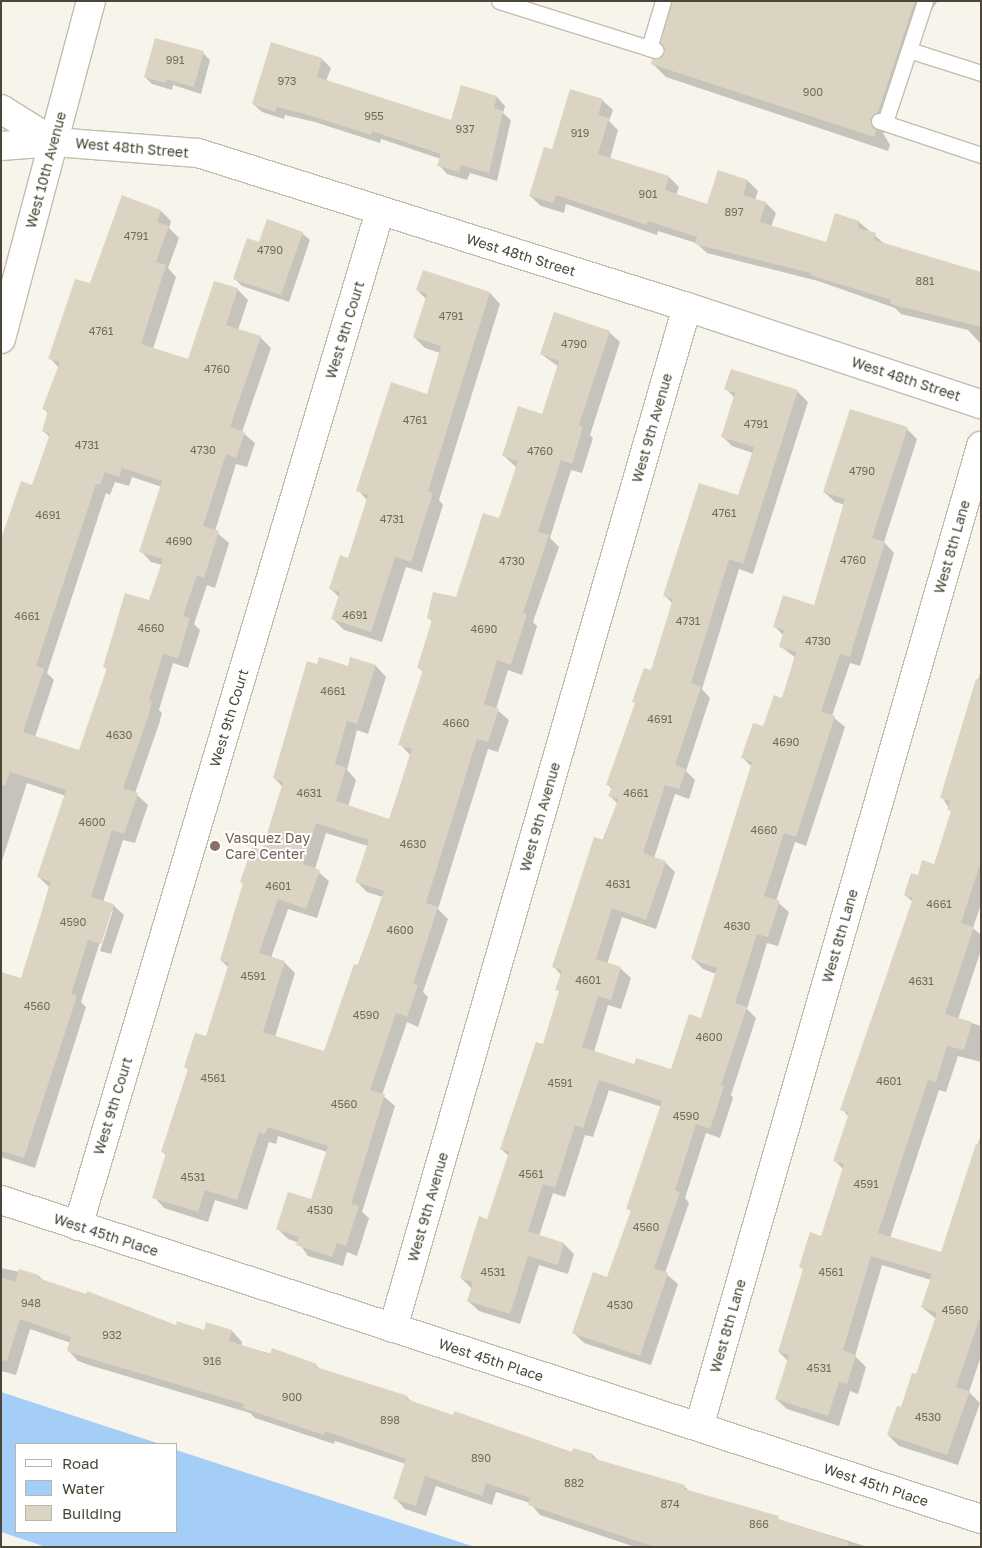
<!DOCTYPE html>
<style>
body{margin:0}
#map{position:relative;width:982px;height:1548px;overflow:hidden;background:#f7f4eb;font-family:"Golos Text",sans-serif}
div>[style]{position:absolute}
.water>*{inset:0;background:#a4cef7}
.shadow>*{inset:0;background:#0003}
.building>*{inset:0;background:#dcd4c2}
.roads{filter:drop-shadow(1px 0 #c3bdad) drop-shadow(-1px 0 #c3bdad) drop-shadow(0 1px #c3bdad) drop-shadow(0 -1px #c3bdad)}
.service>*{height:15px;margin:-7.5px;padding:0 7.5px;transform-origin:7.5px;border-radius:7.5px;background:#fff}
.minor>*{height:28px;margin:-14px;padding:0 14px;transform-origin:14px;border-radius:14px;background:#fff}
.dots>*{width:14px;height:14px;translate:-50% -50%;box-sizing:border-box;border:2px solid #fff;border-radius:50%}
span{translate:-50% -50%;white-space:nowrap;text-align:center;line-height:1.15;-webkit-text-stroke:4px #fff;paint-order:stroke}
.number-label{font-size:11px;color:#706a5a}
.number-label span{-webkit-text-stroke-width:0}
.street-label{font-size:14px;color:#4c4638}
.education-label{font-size:14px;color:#785e54}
.left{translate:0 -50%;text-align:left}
.frame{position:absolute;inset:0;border:2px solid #4c4638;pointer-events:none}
.legend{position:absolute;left:15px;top:1443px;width:162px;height:90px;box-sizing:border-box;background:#fff;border:1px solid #b7b5af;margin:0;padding:6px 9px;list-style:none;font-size:15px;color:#4c4638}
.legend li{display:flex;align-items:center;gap:10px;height:25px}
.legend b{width:25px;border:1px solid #b7b5af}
</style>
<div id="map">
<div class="water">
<i style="clip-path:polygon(1px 1392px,160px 1444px,16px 1444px,16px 1532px,176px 1532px,176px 1450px,475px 1547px,46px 1547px,1px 1532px)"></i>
</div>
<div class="shadow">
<i style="clip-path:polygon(673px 1px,938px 1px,930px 12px,892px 126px,883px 133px,890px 145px,888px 151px,666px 77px,652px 63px,665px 54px)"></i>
<i style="clip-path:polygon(272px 44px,322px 59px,331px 68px,326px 81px,452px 122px,497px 97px,505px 106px,503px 113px,511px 120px,497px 181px,470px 173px,467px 180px,447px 174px,439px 165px,441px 159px,381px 139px,380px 143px,315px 122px,285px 115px,284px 119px,262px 112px,253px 104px)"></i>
<i style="clip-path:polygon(203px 53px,210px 60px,201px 94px,173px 85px,172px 90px,152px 84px,145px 77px)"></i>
<i style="clip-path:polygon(602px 100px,613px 110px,609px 121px,618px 130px,610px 159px,669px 177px,679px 187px,676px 195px,708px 205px,748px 181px,758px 191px,755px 200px,766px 203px,776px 213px,771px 227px,827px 244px,859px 222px,886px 245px,981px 274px,981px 344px,968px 330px,901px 314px,895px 308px,818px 281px,707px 253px,696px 243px,658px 231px,657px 235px,566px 204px,564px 213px,541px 206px,530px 196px,552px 150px)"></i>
<i style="clip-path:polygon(evenodd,161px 211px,171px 221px,169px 228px,179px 238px,168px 268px,176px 277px,153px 349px,189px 361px,237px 289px,248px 300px,238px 330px,260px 337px,271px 348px,242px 432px,255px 443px,247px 467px,236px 464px,215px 531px,229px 543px,215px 588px,207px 585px,194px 624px,200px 630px,188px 668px,173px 663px,159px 710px,162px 713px,159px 724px,135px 793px,148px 805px,135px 843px,123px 840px,103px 902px,113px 905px,124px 915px,111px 954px,100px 951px,113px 910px,110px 910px,81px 1002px,86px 1007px,35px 1168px,1px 1157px,1px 973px,22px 980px,49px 887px,39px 877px,66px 796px,27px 783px,1px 864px,1px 558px,33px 487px,50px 437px,43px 431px,49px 414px,44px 409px,59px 368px,50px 358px,91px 285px,161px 211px,132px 477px,162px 487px,141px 551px,151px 562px,162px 565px,150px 601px,104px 667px,108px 670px,80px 751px,35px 737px,54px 680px,47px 673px,106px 493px,110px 495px,115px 482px,129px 486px,132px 477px)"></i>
<i style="clip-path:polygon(302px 233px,310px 240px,289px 302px,242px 286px,235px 279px,260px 243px)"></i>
<i style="clip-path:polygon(417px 290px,490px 293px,500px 304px,439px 500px,443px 505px,422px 572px,406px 567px,382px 642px,344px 630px,333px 619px,340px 598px,331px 589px,349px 559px,367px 500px,358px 490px,428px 395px,440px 353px,425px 348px,414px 337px,426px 299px)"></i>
<i style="clip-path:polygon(evenodd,609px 332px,620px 342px,590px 435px,593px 438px,582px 473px,571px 470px,550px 538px,559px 547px,533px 622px,537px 626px,522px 675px,508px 670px,496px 709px,509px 720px,498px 752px,488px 749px,438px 909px,448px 919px,423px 992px,428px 997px,418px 1027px,407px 1022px,382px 1095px,395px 1106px,362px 1212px,369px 1218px,357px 1256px,347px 1252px,343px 1266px,308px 1256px,299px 1243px,288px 1239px,278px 1229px,312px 1201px,327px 1152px,278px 1136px,276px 1144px,269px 1142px,247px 1210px,215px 1200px,208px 1222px,164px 1208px,154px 1197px,167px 1156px,162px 1151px,189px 1071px,185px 1067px,207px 1038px,229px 968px,221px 960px,244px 885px,241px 882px,262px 852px,283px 787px,274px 778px,318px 666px,376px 666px,386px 677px,368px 734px,357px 730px,347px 770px,356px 780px,348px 807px,390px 820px,410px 755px,400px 744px,423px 672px,418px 667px,433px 622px,428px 618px,457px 598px,500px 520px,517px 468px,504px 456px,543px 415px,559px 367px,541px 354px,609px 332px,326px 833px,368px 846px,357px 882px,367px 892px,383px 897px,325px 1053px,275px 1037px,295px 973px,285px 963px,271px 958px,288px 909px,317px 918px,329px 881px,315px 869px,326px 833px)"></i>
<i style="clip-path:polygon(726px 389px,797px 391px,808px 402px,753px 574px,739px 569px,702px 689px,710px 698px,686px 771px,695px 780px,689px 799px,675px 794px,654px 858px,665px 862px,675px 872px,656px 929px,622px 917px,607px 964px,620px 968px,631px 978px,621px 1009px,608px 1005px,594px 1052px,635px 1065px,672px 1071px,702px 1019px,716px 974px,703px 969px,693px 959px,752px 767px,742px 757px,782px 699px,796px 658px,780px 646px,784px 636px,774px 626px,814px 607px,845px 505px,835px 502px,824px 492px,907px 429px,917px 439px,884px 542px,894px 553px,860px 666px,850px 663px,832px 716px,845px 727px,806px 846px,795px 842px,776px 901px,789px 912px,778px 946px,767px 943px,747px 1009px,756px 1018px,731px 1095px,733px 1098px,720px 1138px,706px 1133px,685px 1198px,689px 1203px,665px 1273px,678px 1284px,651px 1365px,584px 1343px,574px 1333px,608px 1279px,632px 1212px,628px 1208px,662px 1107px,609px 1090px,593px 1137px,585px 1135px,565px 1197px,553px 1193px,539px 1236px,564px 1244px,574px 1254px,568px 1274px,539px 1265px,520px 1324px,479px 1311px,468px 1301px,472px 1289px,461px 1278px,488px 1220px,509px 1156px,501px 1149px,543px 1046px,560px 992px,557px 989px,561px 975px,554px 967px,617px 803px,610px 796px,612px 789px,608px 785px,636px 704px,634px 702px,652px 672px,673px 604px,665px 596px,739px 497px,753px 453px,732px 446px,722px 436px,735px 398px)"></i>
<i style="clip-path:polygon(981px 670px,981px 904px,973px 928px,981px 935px,981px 950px,958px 1019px,981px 1026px,981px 1062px,958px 1056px,946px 1092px,939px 1090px,890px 1238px,942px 1254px,981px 1135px,981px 1356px,969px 1392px,980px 1403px,958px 1465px,899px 1446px,888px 1435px,917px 1375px,936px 1319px,922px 1307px,931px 1280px,882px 1265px,855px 1356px,866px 1367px,858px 1394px,850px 1391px,839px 1426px,787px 1409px,776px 1399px,788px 1361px,779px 1352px,804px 1270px,801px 1267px,822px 1238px,844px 1170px,835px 1161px,849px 1117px,842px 1109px,913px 902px,905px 895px,918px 876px,934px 865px,952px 813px,942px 797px)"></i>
<i style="clip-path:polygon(1px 1268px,39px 1276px,44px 1281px,177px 1327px,204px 1331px,207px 1324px,232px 1331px,242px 1342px,241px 1346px,316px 1365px,321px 1370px,407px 1397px,413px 1403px,573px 1454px,593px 1455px,599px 1461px,684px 1486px,690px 1492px,868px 1547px,635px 1547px,540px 1515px,530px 1503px,496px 1492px,492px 1505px,436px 1486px,426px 1516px,405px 1509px,395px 1498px,406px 1464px,335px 1441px,334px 1444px,255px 1418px,250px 1413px,89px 1365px,78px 1361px,68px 1350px,71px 1343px,30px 1329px,16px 1375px,1px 1371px)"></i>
</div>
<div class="building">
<i style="clip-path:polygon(672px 1px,915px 1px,878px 112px,870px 119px,876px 130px,874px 137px,651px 64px,652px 59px,664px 53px,660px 43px)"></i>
<i style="clip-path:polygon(155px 38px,204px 51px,194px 87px,166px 79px,165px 83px,144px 77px)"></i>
<i style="clip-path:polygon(271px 42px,322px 58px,317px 77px,451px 120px,461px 85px,497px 96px,494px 108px,503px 111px,489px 173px,461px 165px,459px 172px,437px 166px,441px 154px,372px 131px,371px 135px,305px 114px,277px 107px,275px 112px,252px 104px)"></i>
<i style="clip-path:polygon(570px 89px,603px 99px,598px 115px,609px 118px,598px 154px,669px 176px,665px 190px,707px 204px,718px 170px,748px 180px,743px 195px,766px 202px,760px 222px,826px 242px,835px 213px,859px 221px,858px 228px,876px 233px,874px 240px,981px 272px,981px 327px,890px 304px,891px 300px,810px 275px,811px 273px,695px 244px,697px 237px,648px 221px,647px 225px,556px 195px,553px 203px,529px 196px,544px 147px,552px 149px)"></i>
<i style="clip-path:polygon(evenodd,122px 195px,161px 210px,157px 222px,169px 226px,156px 262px,166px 265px,141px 344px,188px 359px,214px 281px,238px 288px,226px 325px,261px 336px,230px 427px,245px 432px,236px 458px,226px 454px,203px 526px,219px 531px,204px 578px,197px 575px,183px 616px,190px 618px,178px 658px,163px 654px,149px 700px,152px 701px,149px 714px,123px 788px,138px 793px,124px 834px,112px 830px,91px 897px,114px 904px,101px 944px,88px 940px,71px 994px,77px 996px,24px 1158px,1px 1151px,1px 972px,21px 978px,51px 882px,37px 877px,66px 790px,10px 772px,5px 785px,1px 785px,1px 539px,21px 481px,32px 485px,50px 434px,42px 431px,48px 411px,42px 409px,60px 362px,48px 359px,75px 279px,90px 283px,122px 195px,122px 468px,162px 481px,139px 552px,163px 559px,149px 600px,125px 593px,103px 667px,107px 668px,79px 750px,23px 732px,44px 669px,36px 666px,96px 484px,100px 485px,105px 472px,119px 477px,122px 468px)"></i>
<i style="clip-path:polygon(267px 219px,303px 232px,281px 295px,233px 279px,247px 238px,259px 242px)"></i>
<i style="clip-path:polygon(423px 270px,490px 292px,428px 491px,433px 493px,411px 562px,395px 557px,371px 632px,331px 619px,340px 592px,329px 589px,340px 555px,348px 558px,368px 495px,356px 491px,391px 382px,427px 394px,441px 346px,413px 337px,427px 294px,416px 290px)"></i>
<i style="clip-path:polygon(evenodd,554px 312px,610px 331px,579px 425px,583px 427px,572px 464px,561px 460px,538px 532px,549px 535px,523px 613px,527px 614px,511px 665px,497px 660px,484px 704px,499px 709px,488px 742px,477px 739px,426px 903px,438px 907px,413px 984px,418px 985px,407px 1017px,396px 1013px,370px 1090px,385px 1094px,351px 1204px,359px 1206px,346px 1246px,337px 1243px,332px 1257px,296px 1245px,299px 1237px,276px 1229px,288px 1192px,311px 1199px,328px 1146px,268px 1127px,265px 1134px,259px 1132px,237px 1200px,205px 1190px,198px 1212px,152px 1198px,166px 1153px,161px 1152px,188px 1069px,184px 1067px,195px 1033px,206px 1036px,229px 963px,220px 960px,243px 883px,240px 882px,252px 847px,262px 850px,283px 782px,273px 778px,307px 661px,317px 664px,319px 657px,348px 666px,350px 657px,376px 665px,357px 724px,347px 721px,335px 764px,346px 768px,336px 801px,389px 819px,412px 749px,398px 745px,423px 670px,417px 668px,432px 620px,427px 618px,433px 592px,456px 597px,483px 513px,499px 518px,518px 461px,502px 456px,518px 406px,542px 414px,559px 361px,540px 354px,554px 312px,316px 823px,369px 840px,355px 882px,384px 891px,358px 965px,354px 964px,324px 1051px,263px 1032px,285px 961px,259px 953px,278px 899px,306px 909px,320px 870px,303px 864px,316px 823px)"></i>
<i style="clip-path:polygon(731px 369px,798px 390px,743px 564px,729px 559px,691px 683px,701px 687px,675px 765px,686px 769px,679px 789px,665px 785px,643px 853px,666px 861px,646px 920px,612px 908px,596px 959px,621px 967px,611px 1000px,598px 996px,582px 1047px,634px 1064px,636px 1058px,671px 1069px,689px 1014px,701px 1018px,717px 968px,691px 959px,752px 762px,741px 758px,753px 723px,763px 726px,774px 695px,782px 698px,796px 652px,779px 647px,784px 630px,773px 627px,783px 595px,814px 605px,845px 499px,823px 492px,850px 409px,908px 427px,872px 538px,885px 542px,853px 646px,850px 657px,840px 654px,821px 711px,835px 716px,796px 837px,784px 833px,764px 896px,780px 901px,768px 937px,757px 934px,735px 1003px,747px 1007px,721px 1085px,724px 1086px,710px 1129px,696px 1124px,675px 1190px,680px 1192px,654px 1268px,668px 1273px,640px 1356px,572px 1333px,593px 1272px,607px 1277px,631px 1210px,626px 1209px,662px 1101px,599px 1080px,583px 1128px,575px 1125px,555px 1188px,543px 1184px,528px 1231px,564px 1243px,558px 1265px,528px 1256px,510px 1314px,467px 1301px,473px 1282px,460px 1278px,479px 1216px,487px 1219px,509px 1152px,500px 1149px,536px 1042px,543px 1044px,559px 991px,555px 990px,562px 970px,552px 967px,594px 837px,604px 840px,618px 799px,608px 796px,612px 787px,606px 785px,635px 703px,632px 702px,644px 668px,651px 670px,673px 599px,663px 596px,699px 483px,738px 495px,754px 447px,721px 437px,735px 393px,724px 389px)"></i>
<i style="clip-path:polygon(976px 679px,981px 680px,981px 861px,961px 923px,974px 927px,945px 1014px,972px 1022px,964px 1050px,947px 1046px,936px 1082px,928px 1080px,878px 1233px,941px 1252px,976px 1144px,981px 1144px,981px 1314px,956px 1387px,970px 1391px,947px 1455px,887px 1435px,897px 1406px,901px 1407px,912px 1373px,916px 1374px,937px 1313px,921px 1307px,932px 1274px,871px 1256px,843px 1350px,856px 1355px,847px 1384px,839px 1382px,828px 1416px,775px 1399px,789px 1355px,778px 1352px,803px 1269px,799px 1267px,810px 1232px,821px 1236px,844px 1164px,833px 1161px,849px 1113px,840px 1110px,913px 898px,904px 895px,911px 873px,918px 875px,922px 860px,934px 864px,951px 811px,947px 810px,950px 801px,940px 798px)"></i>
<i style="clip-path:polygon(19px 1269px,39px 1275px,38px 1278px,86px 1294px,87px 1291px,176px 1325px,177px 1321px,204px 1330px,206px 1322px,232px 1330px,229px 1341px,270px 1354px,272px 1348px,317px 1364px,316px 1367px,408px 1396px,406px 1399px,453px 1415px,454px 1411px,572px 1452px,573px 1448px,593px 1454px,592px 1458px,685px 1485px,684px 1489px,779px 1516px,778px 1519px,848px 1542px,848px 1547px,655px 1547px,528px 1505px,530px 1498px,486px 1483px,482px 1496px,425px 1476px,416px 1506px,393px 1499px,406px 1459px,325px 1431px,324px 1435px,243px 1408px,244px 1404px,78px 1355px,67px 1351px,71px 1337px,20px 1319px,7px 1361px,1px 1360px,1px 1277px,15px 1282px)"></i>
</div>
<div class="roads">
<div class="service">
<i style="left:499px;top:1px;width:164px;rotate:17.4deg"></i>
<i style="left:649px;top:48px;width:49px;rotate:-73.4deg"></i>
<i style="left:909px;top:50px;width:76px;rotate:17.7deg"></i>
<i style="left:879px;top:121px;width:108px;rotate:18.4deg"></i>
<i style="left:885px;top:122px;width:127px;rotate:-71.7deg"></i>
</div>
<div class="minor">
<i style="left:1px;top:109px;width:62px;rotate:31.9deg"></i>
<i style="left:1px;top:146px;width:53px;rotate:-4.3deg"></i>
<i style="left:54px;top:142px;width:144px;rotate:4.4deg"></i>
<i style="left:198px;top:153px;width:513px;rotate:17.48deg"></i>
<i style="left:687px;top:307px;width:310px;rotate:18.3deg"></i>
<i style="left:1px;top:339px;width:350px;rotate:-75.1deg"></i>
<i style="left:1px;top:1200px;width:1031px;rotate:18.03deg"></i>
<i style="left:78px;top:1226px;width:1059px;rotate:-73.43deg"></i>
<i style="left:393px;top:1328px;width:1062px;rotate:-73.94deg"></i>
<i style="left:699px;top:1427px;width:1021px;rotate:-73.96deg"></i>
</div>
</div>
<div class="dots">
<i style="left:215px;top:846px;background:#8d6e63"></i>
</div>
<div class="number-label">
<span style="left:175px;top:60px">991</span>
<span style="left:287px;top:81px">973</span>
<span style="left:813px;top:92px">900</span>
<span style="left:374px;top:116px">955</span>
<span style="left:465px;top:129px">937</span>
<span style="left:580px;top:133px">919</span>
<span style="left:648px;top:194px">901</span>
<span style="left:734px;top:212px">897</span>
<span style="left:136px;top:236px">4791</span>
<span style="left:270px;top:250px">4790</span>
<span style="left:925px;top:281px">881</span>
<span style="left:451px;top:316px">4791</span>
<span style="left:101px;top:331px">4761</span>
<span style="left:574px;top:344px">4790</span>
<span style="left:217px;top:369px">4760</span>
<span style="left:415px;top:420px">4761</span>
<span style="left:756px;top:424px">4791</span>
<span style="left:87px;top:445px">4731</span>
<span style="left:203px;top:450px">4730</span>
<span style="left:540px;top:451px">4760</span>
<span style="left:862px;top:471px">4790</span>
<span style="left:724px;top:513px">4761</span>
<span style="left:48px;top:515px">4691</span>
<span style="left:392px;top:519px">4731</span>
<span style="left:179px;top:541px">4690</span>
<span style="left:853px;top:560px">4760</span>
<span style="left:512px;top:561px">4730</span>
<span style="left:355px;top:615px">4691</span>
<span style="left:27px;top:616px">4661</span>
<span style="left:688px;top:621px">4731</span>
<span style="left:151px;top:628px">4660</span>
<span style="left:484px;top:629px">4690</span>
<span style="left:818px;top:641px">4730</span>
<span style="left:333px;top:691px">4661</span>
<span style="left:660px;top:719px">4691</span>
<span style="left:456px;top:723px">4660</span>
<span style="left:119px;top:735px">4630</span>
<span style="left:786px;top:742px">4690</span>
<span style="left:309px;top:793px">4631</span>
<span style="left:636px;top:793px">4661</span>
<span style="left:92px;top:822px">4600</span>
<span style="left:764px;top:830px">4660</span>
<span style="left:413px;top:844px">4630</span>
<span style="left:618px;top:884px">4631</span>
<span style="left:278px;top:886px">4601</span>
<span style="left:939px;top:904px">4661</span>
<span style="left:73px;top:922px">4590</span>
<span style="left:737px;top:926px">4630</span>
<span style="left:400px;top:930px">4600</span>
<span style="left:253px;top:976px">4591</span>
<span style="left:588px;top:980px">4601</span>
<span style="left:921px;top:981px">4631</span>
<span style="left:37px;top:1006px">4560</span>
<span style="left:366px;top:1015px">4590</span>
<span style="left:709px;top:1037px">4600</span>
<span style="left:213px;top:1078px">4561</span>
<span style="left:889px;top:1081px">4601</span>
<span style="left:560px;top:1083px">4591</span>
<span style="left:344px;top:1104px">4560</span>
<span style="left:686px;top:1116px">4590</span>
<span style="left:531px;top:1174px">4561</span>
<span style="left:193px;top:1177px">4531</span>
<span style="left:866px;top:1184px">4591</span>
<span style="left:320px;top:1210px">4530</span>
<span style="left:646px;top:1227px">4560</span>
<span style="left:493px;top:1272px">4531</span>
<span style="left:831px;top:1272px">4561</span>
<span style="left:31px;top:1303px">948</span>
<span style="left:620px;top:1305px">4530</span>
<span style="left:955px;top:1310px">4560</span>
<span style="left:112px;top:1335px">932</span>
<span style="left:212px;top:1361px">916</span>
<span style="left:819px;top:1368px">4531</span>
<span style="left:292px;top:1397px">900</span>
<span style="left:928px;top:1417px">4530</span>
<span style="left:390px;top:1420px">898</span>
<span style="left:481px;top:1458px">890</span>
<span style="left:574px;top:1483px">882</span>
<span style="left:670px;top:1504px">874</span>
<span style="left:759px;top:1524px">866</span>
</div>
<div class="street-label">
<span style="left:132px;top:148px;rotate:5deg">West 48th Street</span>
<span style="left:46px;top:170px;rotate:-75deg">West 10th Avenue</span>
<span style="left:521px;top:255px;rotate:17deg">West 48th Street</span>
<span style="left:345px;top:330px;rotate:-73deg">West 9th Court</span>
<span style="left:906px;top:379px;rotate:18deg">West 48th Street</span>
<span style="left:652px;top:428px;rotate:-74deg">West 9th Avenue</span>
<span style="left:952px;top:547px;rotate:-74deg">West 8th Lane</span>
<span style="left:229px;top:718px;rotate:-73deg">West 9th Court</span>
<span style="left:540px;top:817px;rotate:-74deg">West 9th Avenue</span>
<span style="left:840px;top:936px;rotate:-74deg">West 8th Lane</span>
<span style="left:113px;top:1106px;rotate:-73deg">West 9th Court</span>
<span style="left:428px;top:1207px;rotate:-74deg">West 9th Avenue</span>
<span style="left:106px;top:1235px;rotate:18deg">West 45th Place</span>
<span style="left:728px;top:1326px;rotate:-74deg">West 8th Lane</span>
<span style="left:491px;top:1360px;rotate:18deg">West 45th Place</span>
<span style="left:876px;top:1485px;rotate:18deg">West 45th Place</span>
</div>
<div class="education-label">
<span class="left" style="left:225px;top:846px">Vasquez Day<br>Care Center</span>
</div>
<div class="frame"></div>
<ul class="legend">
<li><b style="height:6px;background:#fff"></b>Road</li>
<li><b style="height:14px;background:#a4cef7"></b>Water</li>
<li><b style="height:14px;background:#dcd4c2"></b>Building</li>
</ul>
</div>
